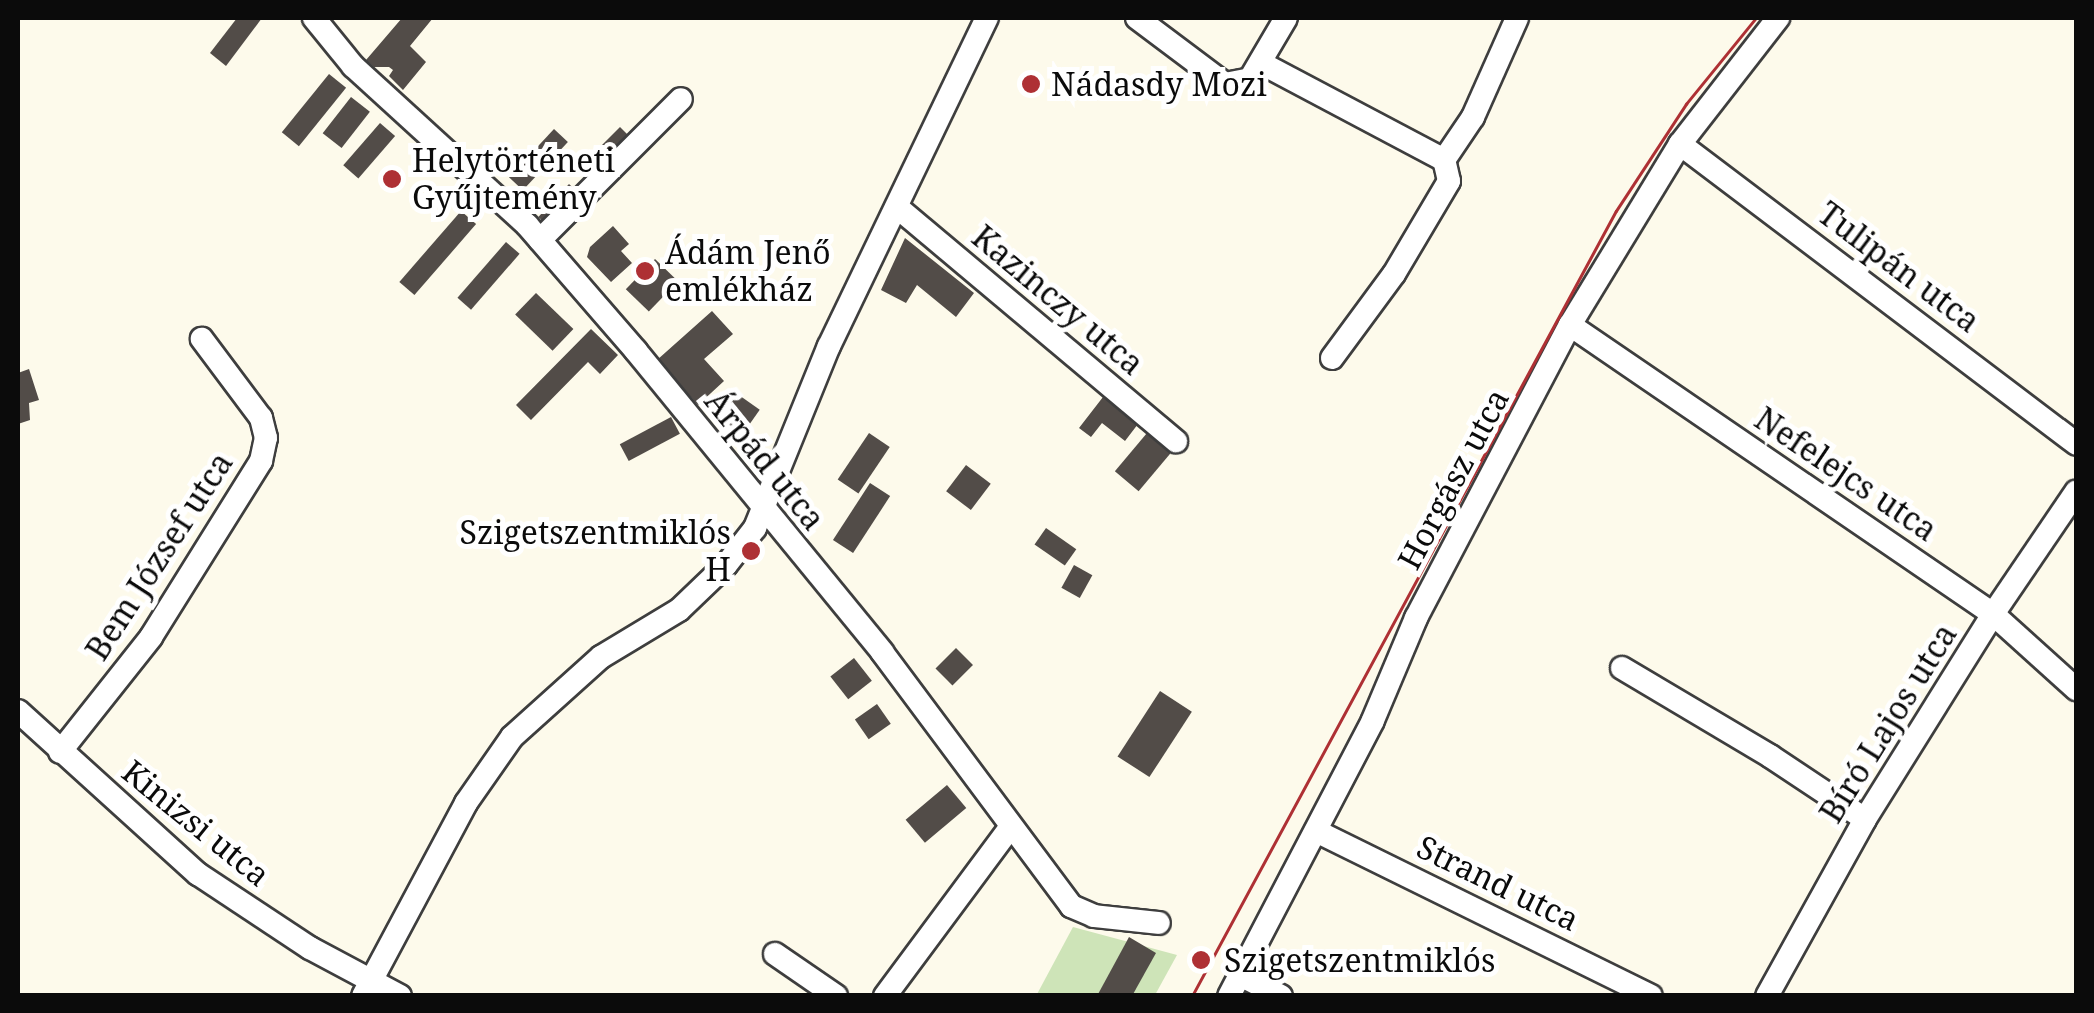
<!DOCTYPE html>
<meta charset="utf-8">
<style>
body{margin:0}
#map{position:relative;width:2094px;height:1013px;overflow:hidden;background:#fdfaeb;font-family:"Noto Serif",serif}
div>[style]{position:absolute}
.green>*{inset:0;background:#cee4b8}
.building>*{inset:0;background:#524c48;transform-origin:0 0}
.roads{filter:drop-shadow(2px 0 #3e3e3e) drop-shadow(-2px 0 #3e3e3e) drop-shadow(0 2px #3e3e3e) drop-shadow(0 -2px #3e3e3e)}
.minor>*{height:22px;margin:-11px;padding:0 11px;transform-origin:11px;border-radius:11px;background:#fff}
.tram>*{height:2.5px;margin:-1.25px;padding:0 1.25px;transform-origin:1.25px;border-radius:1.25px;background:#ae3034}
.dots>*{width:28px;height:28px;translate:-50% -50%;box-sizing:border-box;border:5px solid #fff;border-radius:50%}
span{translate:-50% -50%;white-space:nowrap;text-align:center;line-height:1.15;-webkit-text-stroke:10px #fff;paint-order:stroke}
.poi-label{font-size:32px;color:#0b0b0b}
.left{translate:0 -50%;text-align:left}
.right{translate:-100% -50%;text-align:right}
.street-label{font-size:32px;color:#0b0b0b}
.frame{position:absolute;inset:0;border:20px solid #0b0b0b;pointer-events:none}
</style>
<div id="map">
<div class="green">
<i style="clip-path:polygon(1073px 927px,1177px 955px,1155px 995px,1036px 996px)"></i>
</div>
<div class="building">
<i style="clip-path:polygon(237px 18px,262px 18px,226px 66px,210px 53px)"></i>
<i style="clip-path:polygon(402px 18px,433px 18px,410px 46px,426px 62px,403px 90px,389px 76px,393px 70px,389px 67px,374px 67px,366px 60px)"></i>
<i style="left:329px;top:74px;width:22px;height:75px;rotate:39deg"></i>
<i style="left:351px;top:97px;width:24px;height:46px;rotate:38deg"></i>
<i style="left:380px;top:123px;width:20px;height:56px;rotate:41deg"></i>
<i style="left:620px;top:127px;width:23px;height:41px;rotate:45deg"></i>
<i style="left:554px;top:129px;width:19px;height:66px;rotate:43deg"></i>
<i style="left:569px;top:184px;width:16px;height:45px;rotate:43deg"></i>
<i style="left:461px;top:211px;width:20px;height:94px;rotate:41deg"></i>
<i style="clip-path:polygon(613px 226px,629px 244px,621px 251px,632px 263px,611px 282px,587px 257px,590px 247px)"></i>
<i style="clip-path:polygon(905px 238px,974px 293px,956px 317px,917px 285px,906px 303px,881px 290px)"></i>
<i style="left:506px;top:242px;width:18px;height:74px;rotate:41deg"></i>
<i style="left:655px;top:259px;width:32px;height:42px;rotate:44deg"></i>
<i style="left:536px;top:293px;width:52px;height:30px;rotate:44deg"></i>
<i style="clip-path:polygon(712px 311px,733px 334px,704px 359px,724px 381px,698px 405px,657px 360px)"></i>
<i style="clip-path:polygon(591px 329px,618px 355px,600px 374px,588px 362px,531px 420px,516px 405px)"></i>
<i style="clip-path:polygon(29px 369px,39px 400px,29px 403px,30px 420px,18px 424px,18px 373px)"></i>
<i style="left:736px;top:393px;width:29px;height:34px;rotate:35deg"></i>
<i style="clip-path:polygon(1103px 397px,1138px 424px,1125px 441px,1102px 423px,1091px 437px,1079px 428px)"></i>
<i style="left:671px;top:417px;width:19px;height:58px;rotate:62deg"></i>
<i style="left:869px;top:433px;width:25px;height:56px;rotate:34deg"></i>
<i style="left:1147px;top:433px;width:31px;height:50px;rotate:40deg"></i>
<i style="left:966px;top:465px;width:31px;height:33px;rotate:37deg"></i>
<i style="left:870px;top:483px;width:24px;height:68px;rotate:33deg"></i>
<i style="left:1046px;top:528px;width:37px;height:20px;rotate:35deg"></i>
<i style="left:1074px;top:565px;width:21px;height:26px;rotate:29deg"></i>
<i style="left:956px;top:648px;width:24px;height:29px;rotate:45deg"></i>
<i style="left:854px;top:658px;width:29px;height:30px;rotate:52deg"></i>
<i style="left:1160px;top:691px;width:38px;height:78px;rotate:33deg"></i>
<i style="left:877px;top:704px;width:24px;height:27px;rotate:55deg"></i>
<i style="left:947px;top:785px;width:30px;height:54px;rotate:50deg"></i>
<i style="clip-path:polygon(1129px 937px,1156px 953px,1132px 996px,1097px 996px)"></i>
</div>
<div class="roads">
<div class="minor">
<i style="left:314px;top:18px;width:62px;rotate:50.9deg"></i>
<i style="left:353px;top:66px;width:236px;rotate:42.4deg"></i>
<i style="left:527px;top:225px;width:167px;rotate:49.1deg"></i>
<i style="left:636px;top:351px;width:389px;rotate:50.7deg"></i>
<i style="left:882px;top:652px;width:317px;rotate:53.3deg"></i>
<i style="left:1071px;top:906px;width:25px;rotate:23deg"></i>
<i style="left:1094px;top:916px;width:65px;rotate:6.1deg"></i>
<i style="left:1137px;top:18px;width:110px;rotate:36.9deg"></i>
<i style="left:1225px;top:84px;width:25px;rotate:-11deg"></i>
<i style="left:1250px;top:79px;width:71px;rotate:-59.5deg"></i>
<i style="left:1261px;top:63px;width:207px;rotate:27.9deg"></i>
<i style="left:1680px;top:144px;width:497px;rotate:37.1deg"></i>
<i style="left:898px;top:208px;width:363px;rotate:40deg"></i>
<i style="left:540px;top:240px;width:199px;rotate:-45deg"></i>
<i style="left:1570px;top:325px;width:512px;rotate:34.34deg"></i>
<i style="left:1993px;top:614px;width:112px;rotate:42.1deg"></i>
<i style="left:1332px;top:358px;width:104px;rotate:-53.6deg"></i>
<i style="left:1394px;top:274px;width:108px;rotate:-59.4deg"></i>
<i style="left:1449px;top:181px;width:22px;rotate:-103deg"></i>
<i style="left:1444px;top:160px;width:52px;rotate:-56deg"></i>
<i style="left:1473px;top:117px;width:108px;rotate:-66deg"></i>
<i style="left:1622px;top:668px;width:172px;rotate:30.7deg"></i>
<i style="left:1770px;top:756px;width:114px;rotate:33.6deg"></i>
<i style="left:18px;top:711px;width:243px;rotate:42.2deg"></i>
<i style="left:198px;top:874px;width:134px;rotate:33.5deg"></i>
<i style="left:310px;top:948px;width:102px;rotate:28.1deg"></i>
<i style="left:60px;top:752px;width:147px;rotate:-51.6deg"></i>
<i style="left:151px;top:637px;width:208px;rotate:-58deg"></i>
<i style="left:261px;top:461px;width:24px;rotate:-78deg"></i>
<i style="left:266px;top:438px;width:21px;rotate:-104deg"></i>
<i style="left:261px;top:418px;width:99px;rotate:-126.8deg"></i>
<i style="left:1316px;top:831px;width:373px;rotate:26.2deg"></i>
<i style="left:775px;top:954px;width:74px;rotate:34.5deg"></i>
<i style="left:1240px;top:975px;width:46px;rotate:27.1deg"></i>
<i style="left:363px;top:996px;width:219px;rotate:-61.9deg"></i>
<i style="left:466px;top:803px;width:80px;rotate:-55.1deg"></i>
<i style="left:512px;top:737px;width:120px;rotate:-42deg"></i>
<i style="left:601px;top:657px;width:91px;rotate:-31.1deg"></i>
<i style="left:679px;top:610px;width:65px;rotate:-43.8deg"></i>
<i style="left:726px;top:565px;width:47px;rotate:-51.9deg"></i>
<i style="left:755px;top:528px;width:196px;rotate:-67.9deg"></i>
<i style="left:829px;top:346px;width:364px;rotate:-64.3deg"></i>
<i style="left:885px;top:996px;width:208px;rotate:-53.4deg"></i>
<i style="left:1229px;top:996px;width:311px;rotate:-62.4deg"></i>
<i style="left:1373px;top:720px;width:111px;rotate:-67.1deg"></i>
<i style="left:1416px;top:618px;width:331px;rotate:-62.3deg"></i>
<i style="left:1570px;top:325px;width:212px;rotate:-58.7deg"></i>
<i style="left:1680px;top:144px;width:160px;rotate:-52.1deg"></i>
<i style="left:1767px;top:996px;width:202px;rotate:-61deg"></i>
<i style="left:1865px;top:819px;width:242px;rotate:-58deg"></i>
<i style="left:1993px;top:614px;width:148px;rotate:-55.8deg"></i>
</div>
</div>
<div class="tram">
<i style="left:1192px;top:996px;width:892px;rotate:-61.63deg"></i>
<i style="left:1616px;top:211px;width:128px;rotate:-56.8deg"></i>
<i style="left:1686px;top:104px;width:111px;rotate:-50.9deg"></i>
</div>
<div class="dots">
<i style="left:1031px;top:84px;background:#ae3034"></i>
<i style="left:392px;top:179px;background:#ae3034"></i>
<i style="left:645px;top:271px;background:#ae3034"></i>
<i style="left:751px;top:551px;background:#ae3034"></i>
<i style="left:1201px;top:960px;background:#ae3034"></i>
</div>
<div class="poi-label">
<span class="left" style="left:1051px;top:84px">Nádasdy Mozi</span>
<span class="left" style="left:412px;top:179px">Helytörténeti<br>Gyűjtemény</span>
<span class="left" style="left:665px;top:271px">Ádám Jenő<br>emlékház</span>
<span class="right" style="left:731px;top:551px">Szigetszentmiklós<br>H</span>
<span class="left" style="left:1224px;top:960px">Szigetszentmiklós</span>
</div>
<div class="street-label">
<span style="left:1899px;top:267px;rotate:37deg">Tulipán utca</span>
<span style="left:1058px;top:300px;rotate:40deg">Kazinczy utca</span>
<span style="left:765px;top:460px;rotate:51deg">Árpád utca</span>
<span style="left:1846px;top:474px;rotate:34deg">Nefelejcs utca</span>
<span style="left:1453px;top:479px;rotate:-62deg">Horgász utca</span>
<span style="left:159px;top:556px;rotate:-57deg">Bem József utca</span>
<span style="left:1888px;top:723px;rotate:-58deg">Bíró Lajos utca</span>
<span style="left:196px;top:823px;rotate:39deg">Kinizsi utca</span>
<span style="left:1498px;top:883px;rotate:26deg">Strand utca</span>
</div>
<div class="frame"></div>
</div>
